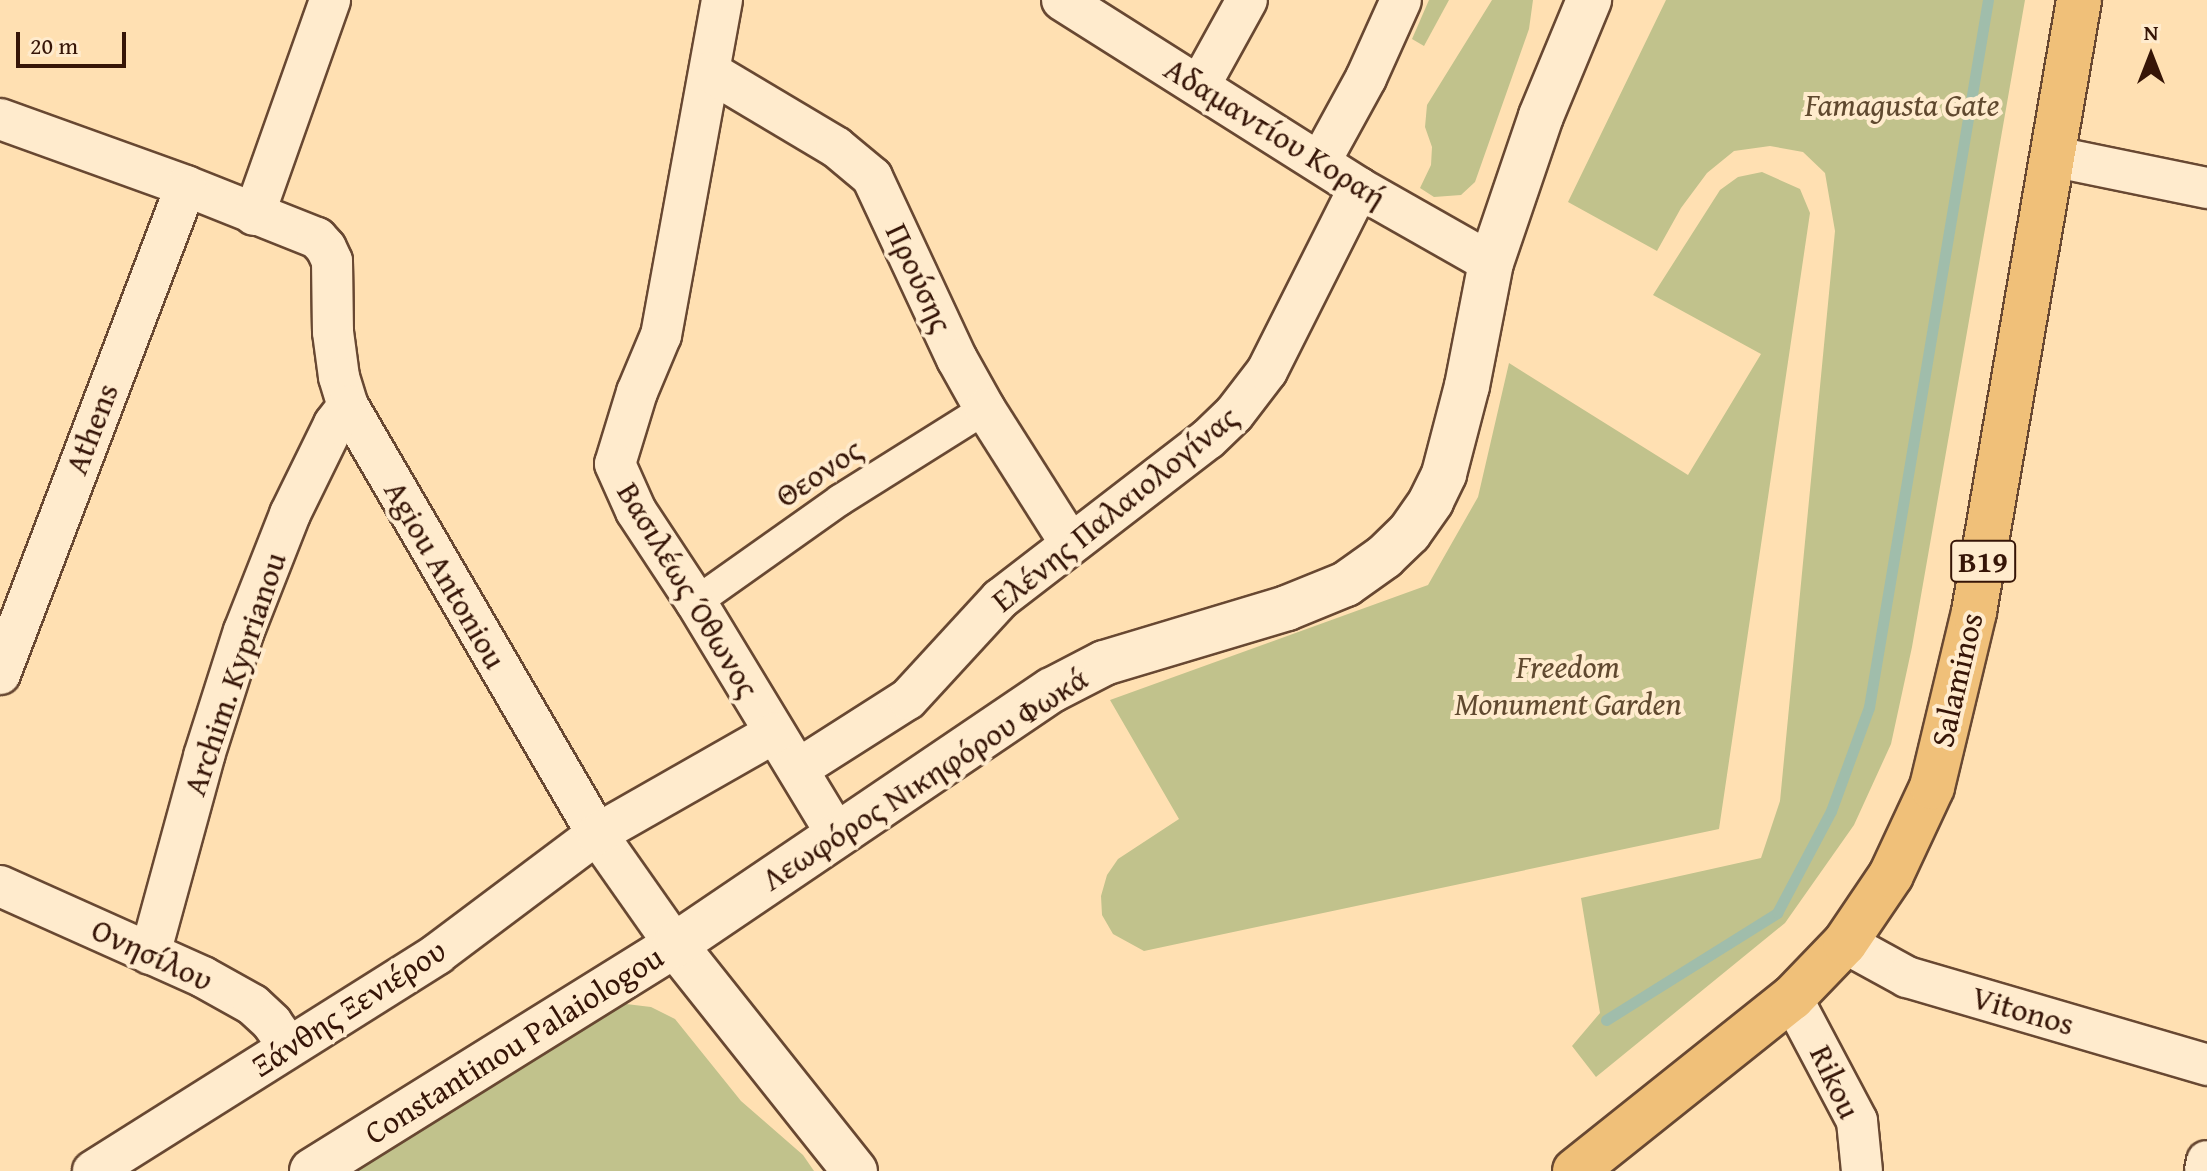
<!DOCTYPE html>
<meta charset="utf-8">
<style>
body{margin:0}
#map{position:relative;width:2207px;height:1171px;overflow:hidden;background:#ffe0b2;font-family:"Gentium Book Plus",serif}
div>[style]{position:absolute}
.green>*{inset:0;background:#c1c28c}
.stream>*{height:11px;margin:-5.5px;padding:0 5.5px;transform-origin:5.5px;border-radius:5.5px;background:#a0bdab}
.roads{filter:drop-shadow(2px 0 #684832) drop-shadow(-2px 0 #684832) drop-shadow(0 2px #684832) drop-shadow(0 -2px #684832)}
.pedestrian>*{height:30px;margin:-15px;padding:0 15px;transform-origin:15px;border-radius:15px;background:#ffebcd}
.minor>*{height:40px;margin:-20px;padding:0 20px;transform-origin:20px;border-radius:20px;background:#ffebcd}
.tertiary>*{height:44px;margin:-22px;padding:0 22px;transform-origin:22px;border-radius:22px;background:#ffebcd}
.primary>*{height:44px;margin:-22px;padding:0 22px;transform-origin:22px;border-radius:22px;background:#f0c079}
span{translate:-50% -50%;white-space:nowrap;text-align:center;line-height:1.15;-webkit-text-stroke:8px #ffebcd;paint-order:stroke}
.shield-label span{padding:2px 6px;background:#ffebcd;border:2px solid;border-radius:6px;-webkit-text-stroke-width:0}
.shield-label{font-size:30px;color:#361507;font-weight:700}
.park-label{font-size:32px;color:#60492f;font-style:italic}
.street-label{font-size:32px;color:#361507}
.north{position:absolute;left:2111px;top:16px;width:80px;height:80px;-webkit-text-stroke:6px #ffebcd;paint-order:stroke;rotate:0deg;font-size:22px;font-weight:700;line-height:32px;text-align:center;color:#361507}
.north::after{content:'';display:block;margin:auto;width:28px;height:36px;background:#361507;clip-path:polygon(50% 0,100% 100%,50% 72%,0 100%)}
.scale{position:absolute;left:16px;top:32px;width:110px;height:36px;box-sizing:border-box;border:4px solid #361507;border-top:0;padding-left:10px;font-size:24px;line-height:28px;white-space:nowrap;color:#361507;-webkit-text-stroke:6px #ffebcd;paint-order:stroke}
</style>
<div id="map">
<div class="green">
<i style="clip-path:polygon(1429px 0,1449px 0,1424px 46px,1412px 39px)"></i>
<i style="clip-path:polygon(1492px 0,1533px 0,1529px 29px,1475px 182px,1461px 195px,1434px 197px,1420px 188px,1431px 165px,1432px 147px,1425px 127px,1427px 105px)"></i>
<i style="clip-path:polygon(1666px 0,2025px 0,1912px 647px,1891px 744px,1854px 825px,1785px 923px,1596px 1077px,1572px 1046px,1600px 1013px,1581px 898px,1761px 858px,1780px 801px,1835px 231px,1825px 173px,1803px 152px,1770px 146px,1734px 151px,1707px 173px,1681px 208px,1657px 251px,1568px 202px)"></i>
<i style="clip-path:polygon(1762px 172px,1800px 189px,1810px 213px,1719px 829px,1144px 951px,1113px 934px,1102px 915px,1101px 896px,1107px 875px,1118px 859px,1179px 819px,1110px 700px,1428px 585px,1478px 497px,1509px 363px,1688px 475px,1761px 354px,1653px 295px,1720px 190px,1738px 177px)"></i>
<i style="clip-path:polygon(626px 1004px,651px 1007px,675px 1019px,741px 1101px,803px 1155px,814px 1171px,327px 1171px,596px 1007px)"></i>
</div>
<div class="stream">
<i style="left:1606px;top:1020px;width:202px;rotate:-32deg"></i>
<i style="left:1777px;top:913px;width:115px;rotate:-62.1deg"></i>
<i style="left:1831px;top:811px;width:111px;rotate:-69.9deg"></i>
<i style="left:1869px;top:707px;width:717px;rotate:-80.45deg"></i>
</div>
<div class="roads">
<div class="pedestrian">
<i style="left:696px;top:602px;width:176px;rotate:-35.3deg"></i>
<i style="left:840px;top:500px;width:171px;rotate:-32.1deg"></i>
</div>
<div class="minor">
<i style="left:722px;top:0;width:341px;rotate:100.3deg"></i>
<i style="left:661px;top:335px;width:62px;rotate:112.8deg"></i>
<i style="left:637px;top:392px;width:75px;rotate:107deg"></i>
<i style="left:615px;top:464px;width:51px;rotate:65.9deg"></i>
<i style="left:636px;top:511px;width:109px;rotate:56.6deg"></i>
<i style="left:696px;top:602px;width:272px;rotate:58.8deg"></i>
<i style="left:1062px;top:0;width:352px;rotate:32.3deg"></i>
<i style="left:1359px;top:188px;width:152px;rotate:29.6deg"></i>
<i style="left:710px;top:72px;width:147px;rotate:30.8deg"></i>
<i style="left:836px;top:147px;width:47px;rotate:39.8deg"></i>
<i style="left:872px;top:177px;width:201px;rotate:65deg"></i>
<i style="left:957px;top:359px;width:57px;rotate:60.8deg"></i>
<i style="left:985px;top:409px;width:159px;rotate:57.6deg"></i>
<i style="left:1200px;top:85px;width:97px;rotate:-61.1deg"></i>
<i style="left:0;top:119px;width:198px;rotate:19.8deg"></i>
<i style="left:186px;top:186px;width:141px;rotate:21.7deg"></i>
<i style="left:317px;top:238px;width:13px;rotate:48deg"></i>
<i style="left:326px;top:248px;width:14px;rotate:65deg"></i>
<i style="left:332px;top:261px;width:71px;rotate:89.2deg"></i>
<i style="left:333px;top:332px;width:45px;rotate:82.4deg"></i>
<i style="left:339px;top:377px;width:30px;rotate:73deg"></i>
<i style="left:348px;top:406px;width:495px;rotate:59.8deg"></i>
<i style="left:597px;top:834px;width:136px;rotate:54.9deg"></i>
<i style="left:2051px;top:156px;width:159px;rotate:11.6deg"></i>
<i style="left:1320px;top:162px;width:96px;rotate:-61.3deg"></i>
<i style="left:1366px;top:78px;width:85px;rotate:-65.8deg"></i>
<i style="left:254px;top:215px;width:228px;rotate:-70.5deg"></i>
<i style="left:0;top:674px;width:522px;rotate:-69.14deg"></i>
<i style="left:798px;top:769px;width:130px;rotate:-32.5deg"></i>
<i style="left:908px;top:699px;width:136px;rotate:-47.4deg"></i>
<i style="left:1000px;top:599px;width:262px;rotate:-37.6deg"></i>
<i style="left:1208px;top:439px;width:36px;rotate:-44deg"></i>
<i style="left:1234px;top:414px;width:54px;rotate:-52.5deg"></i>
<i style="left:1267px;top:371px;width:205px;rotate:-63.3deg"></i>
<i style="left:0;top:886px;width:222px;rotate:24.1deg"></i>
<i style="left:203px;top:977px;width:57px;rotate:29.2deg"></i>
<i style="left:253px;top:1005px;width:26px;rotate:43deg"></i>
<i style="left:272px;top:1023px;width:28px;rotate:55deg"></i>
<i style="left:1845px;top:943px;width:71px;rotate:28.7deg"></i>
<i style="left:1907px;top:977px;width:313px;rotate:16.3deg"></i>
<i style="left:150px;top:954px;width:205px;rotate:-74.7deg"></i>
<i style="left:204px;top:756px;width:131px;rotate:-72.3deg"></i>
<i style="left:244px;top:631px;width:126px;rotate:-68.5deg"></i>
<i style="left:290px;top:514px;width:100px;rotate:-63.9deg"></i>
<i style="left:334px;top:424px;width:23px;rotate:-52deg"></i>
<i style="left:1792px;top:998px;width:139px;rotate:62.1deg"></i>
<i style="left:1857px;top:1121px;width:50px;rotate:84.3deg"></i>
<i style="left:93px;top:1171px;width:407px;rotate:-32.2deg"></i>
<i style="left:437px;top:954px;width:200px;rotate:-36.9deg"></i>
<i style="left:597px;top:834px;width:204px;rotate:-29.7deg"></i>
<i style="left:2205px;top:1171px;width:10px;rotate:-79deg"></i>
</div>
<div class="tertiary">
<i style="left:675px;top:945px;width:289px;rotate:51.5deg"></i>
<i style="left:312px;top:1171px;width:428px;rotate:-31.9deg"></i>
<i style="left:675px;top:945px;width:455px;rotate:-34.1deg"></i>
<i style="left:1052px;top:690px;width:59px;rotate:-27.4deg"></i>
<i style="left:1104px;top:663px;width:191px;rotate:-16.7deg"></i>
<i style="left:1287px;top:608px;width:64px;rotate:-22.1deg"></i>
<i style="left:1346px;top:584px;width:47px;rotate:-35.4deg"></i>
<i style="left:1384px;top:557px;width:35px;rotate:-44deg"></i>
<i style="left:1409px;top:533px;width:39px;rotate:-55deg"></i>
<i style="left:1431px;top:501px;width:30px;rotate:-64deg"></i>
<i style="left:1444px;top:474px;width:91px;rotate:-75.4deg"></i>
<i style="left:1467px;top:386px;width:125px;rotate:-79deg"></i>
<i style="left:1491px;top:263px;width:155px;rotate:-71.2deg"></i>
<i style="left:1541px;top:116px;width:126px;rotate:-67.5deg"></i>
</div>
<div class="primary">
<i style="left:1575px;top:1171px;width:278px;rotate:-38.6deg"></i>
<i style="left:1792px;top:998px;width:76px;rotate:-46.1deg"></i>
<i style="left:1845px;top:943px;width:82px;rotate:-55.9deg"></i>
<i style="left:1891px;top:875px;width:97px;rotate:-65deg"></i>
<i style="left:1932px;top:787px;width:180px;rotate:-76.5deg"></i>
<i style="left:1974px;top:612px;width:621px;rotate:-80.26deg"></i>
</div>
</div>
<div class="shield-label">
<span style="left:1983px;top:561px">B19</span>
</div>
<div class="park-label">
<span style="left:1902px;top:105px">Famagusta Gate</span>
<span style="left:1568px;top:686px">Freedom<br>Monument Garden</span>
</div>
<div class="street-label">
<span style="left:1275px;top:133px;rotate:32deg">Αδαμαντίου Κοραή</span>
<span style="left:919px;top:278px;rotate:65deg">Προύσης</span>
<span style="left:92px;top:429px;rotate:-69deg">Athens</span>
<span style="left:819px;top:473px;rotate:-34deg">Θεονος</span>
<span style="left:1115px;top:509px;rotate:-39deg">Ελένης Παλαιολογίνας</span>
<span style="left:445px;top:575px;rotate:60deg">Agiou Antoniou</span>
<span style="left:688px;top:590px;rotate:59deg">Βασιλέως Όθωνος</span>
<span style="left:235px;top:674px;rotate:-71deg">Archim. Kyprianou</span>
<span style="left:1957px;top:680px;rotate:-77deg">Salaminos</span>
<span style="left:925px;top:779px;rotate:-33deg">Λεωφόρος Νικηφόρου Φωκά</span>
<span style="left:152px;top:955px;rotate:25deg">Ονησίλου</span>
<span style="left:349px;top:1008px;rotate:-33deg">Ξάνθης Ξενιέρου</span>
<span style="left:2023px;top:1011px;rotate:16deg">Vitonos</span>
<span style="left:514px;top:1045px;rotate:-32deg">Constantinou Palaiologou</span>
<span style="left:1835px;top:1082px;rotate:65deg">Rikou</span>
</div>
<div class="north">N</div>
<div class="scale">20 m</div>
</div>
